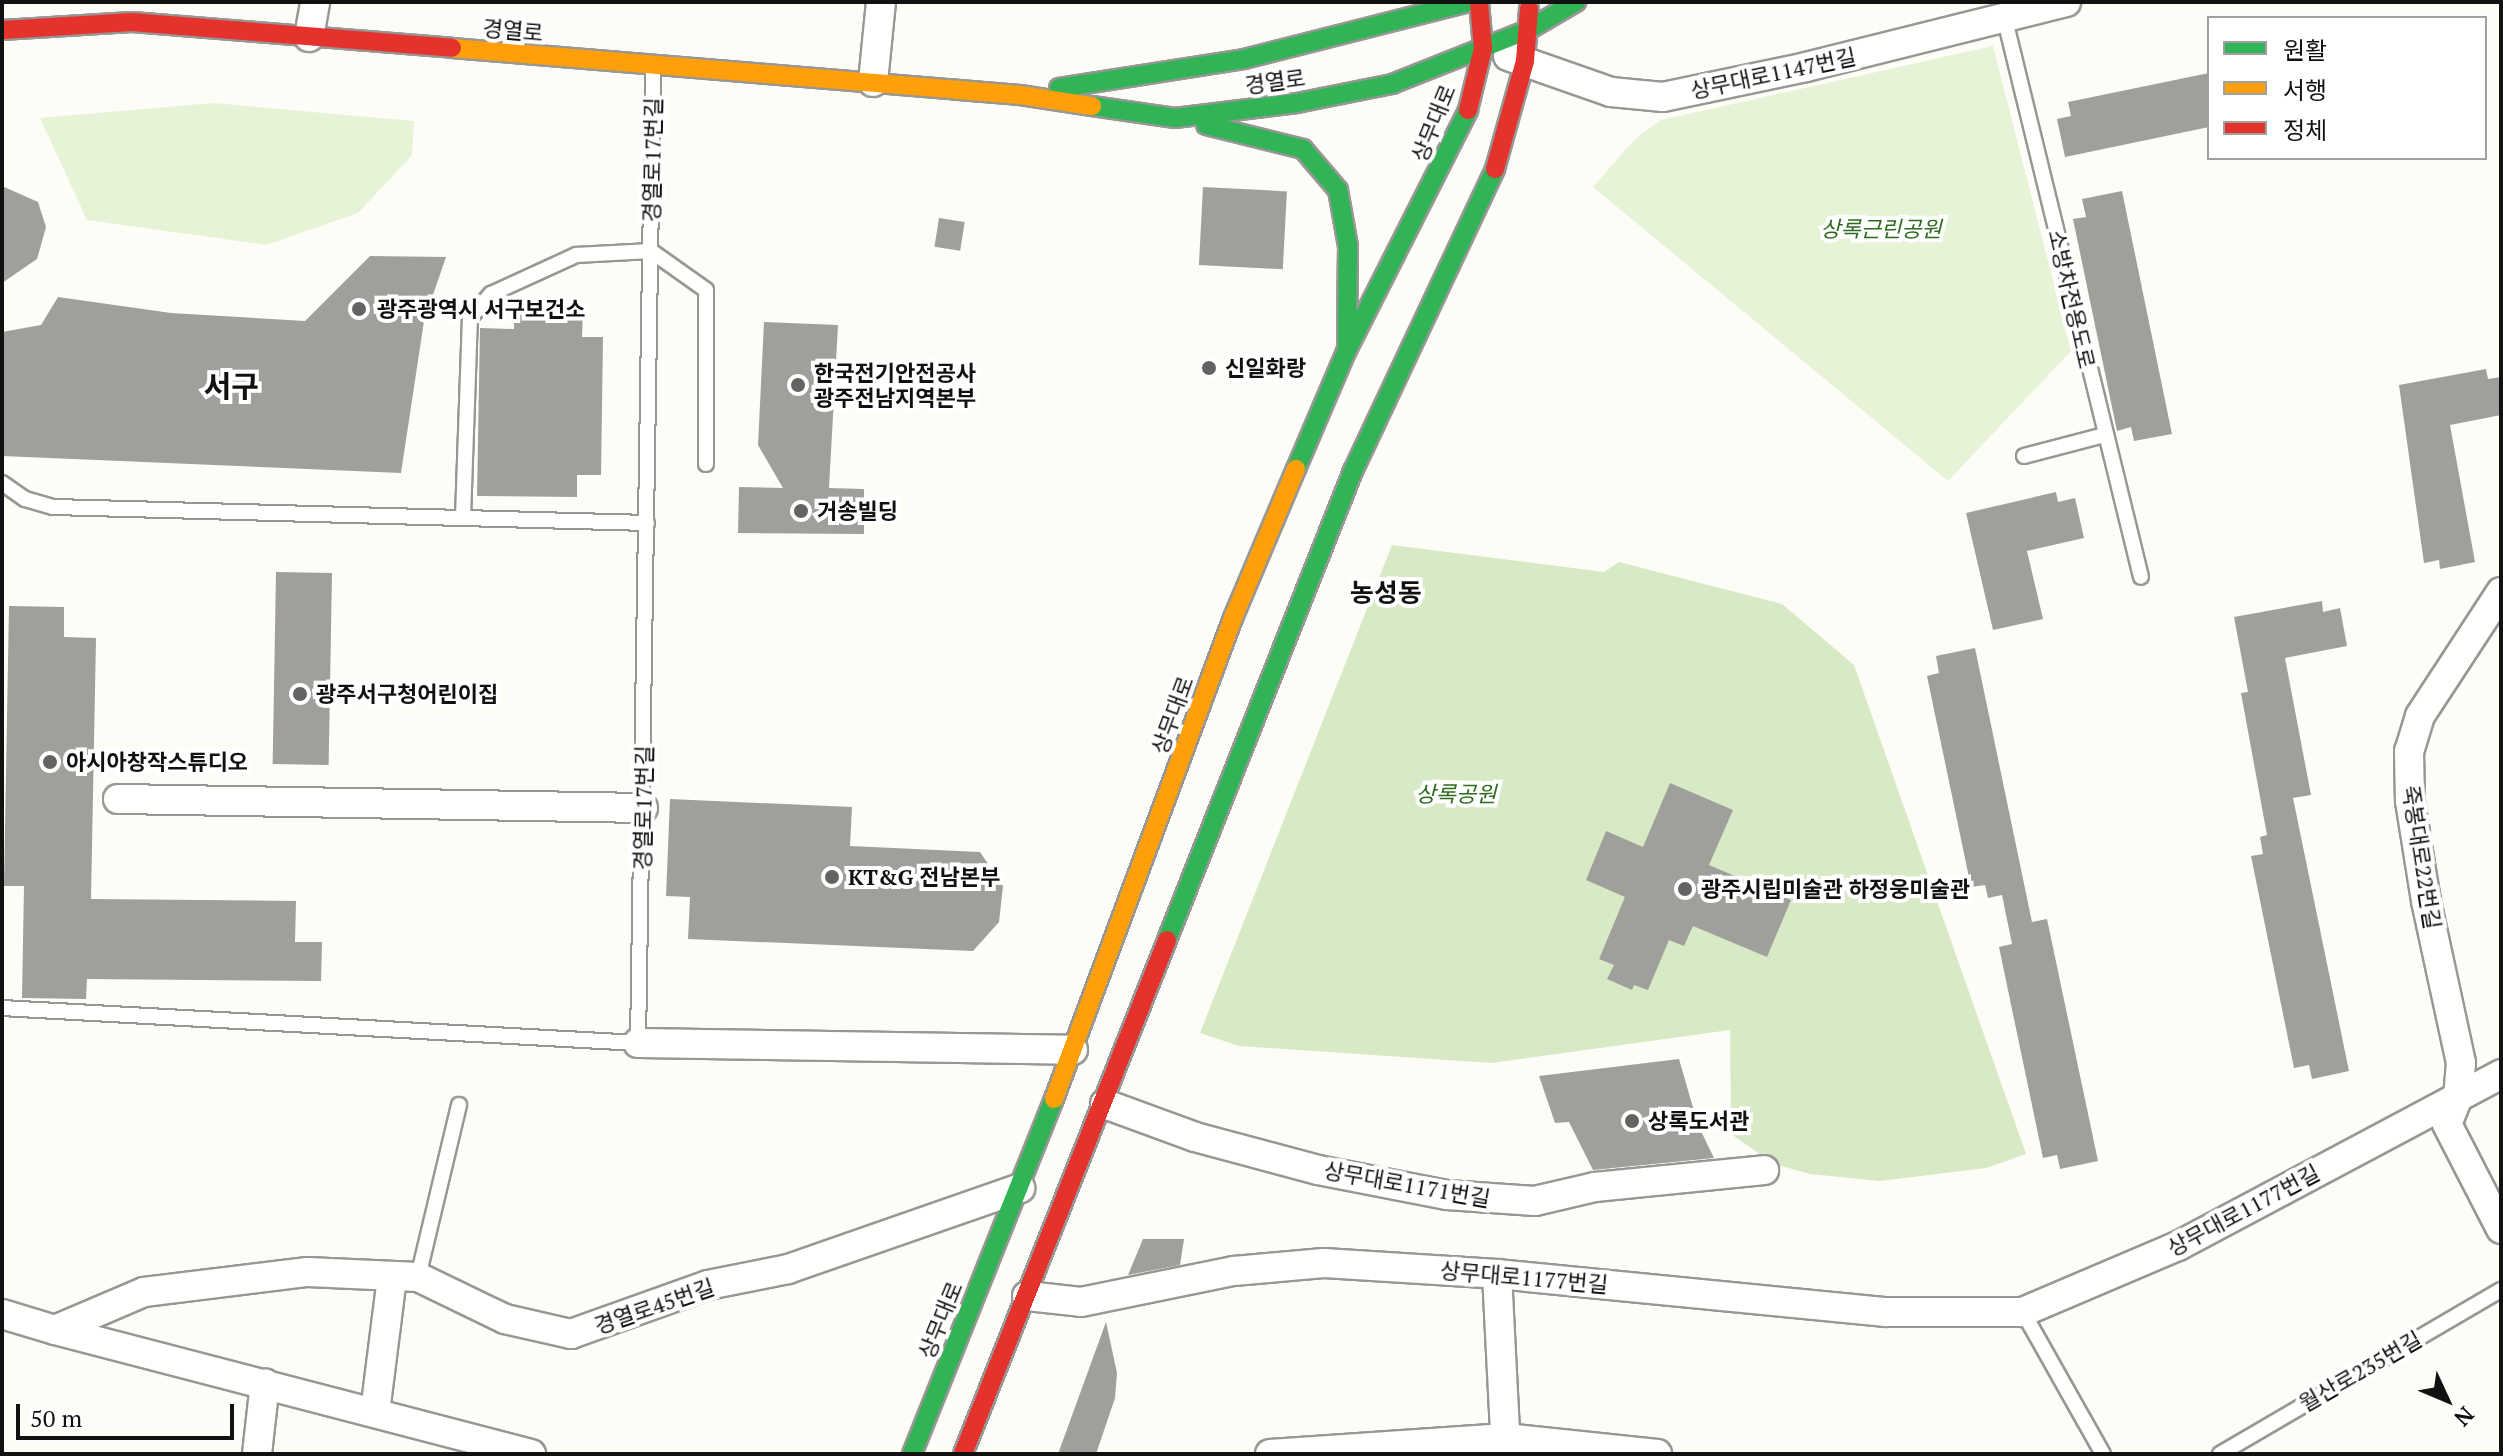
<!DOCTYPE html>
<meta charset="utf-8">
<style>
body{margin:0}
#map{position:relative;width:2503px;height:1456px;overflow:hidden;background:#fdfcf7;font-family:"PT Serif","Noto Sans KR",serif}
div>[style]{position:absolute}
.green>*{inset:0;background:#e7f3d7}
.forest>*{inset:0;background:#d8eac5}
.building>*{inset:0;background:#a19f9c;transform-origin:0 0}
.roads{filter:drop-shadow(2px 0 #979795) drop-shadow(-2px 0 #979795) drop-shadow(0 2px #979795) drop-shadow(0 -2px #979795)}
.lane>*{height:14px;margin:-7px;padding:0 7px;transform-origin:7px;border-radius:7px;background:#fffffe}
.street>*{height:28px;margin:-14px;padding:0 14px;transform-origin:14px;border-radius:14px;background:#fffffe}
.fast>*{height:18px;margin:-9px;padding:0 9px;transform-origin:9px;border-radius:9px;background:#30b455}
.slow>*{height:18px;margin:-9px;padding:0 9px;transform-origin:9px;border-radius:9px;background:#ff9f0a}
.jam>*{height:18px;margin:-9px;padding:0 9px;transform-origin:9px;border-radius:9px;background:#e5322d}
.dots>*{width:22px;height:22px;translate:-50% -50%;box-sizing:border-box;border:4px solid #fff;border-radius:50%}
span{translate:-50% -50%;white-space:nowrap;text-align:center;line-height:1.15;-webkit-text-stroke:8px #fff;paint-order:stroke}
.street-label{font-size:22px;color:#111}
.park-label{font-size:22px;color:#2f6b1f;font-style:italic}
.poi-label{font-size:22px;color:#111;font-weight:700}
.left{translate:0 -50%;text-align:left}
.quarter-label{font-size:26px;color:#111;font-weight:700}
.district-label{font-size:30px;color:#111;font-weight:700}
.frame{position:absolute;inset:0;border:4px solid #111;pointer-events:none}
.legend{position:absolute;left:2207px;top:16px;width:280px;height:144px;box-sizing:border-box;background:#fff;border:2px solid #a0a0a0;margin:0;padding:10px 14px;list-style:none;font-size:24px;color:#111}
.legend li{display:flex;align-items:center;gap:16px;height:40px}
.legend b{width:40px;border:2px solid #a0a0a0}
.north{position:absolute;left:2407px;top:1360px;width:80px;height:80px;-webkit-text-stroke:6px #fff;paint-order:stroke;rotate:134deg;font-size:22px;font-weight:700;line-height:32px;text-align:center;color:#111}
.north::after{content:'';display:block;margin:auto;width:28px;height:36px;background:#111;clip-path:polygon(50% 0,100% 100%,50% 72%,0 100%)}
.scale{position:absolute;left:16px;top:1404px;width:218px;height:36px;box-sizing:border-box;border:4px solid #111;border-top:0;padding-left:10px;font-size:24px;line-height:28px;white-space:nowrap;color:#111;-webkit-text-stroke:6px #fff;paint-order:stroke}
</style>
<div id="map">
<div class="green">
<i style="clip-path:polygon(1993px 46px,2071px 351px,1948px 481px,1593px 187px,1635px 139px,1661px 120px)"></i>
<i style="clip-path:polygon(213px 103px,414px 121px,412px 155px,358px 213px,266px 245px,87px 220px,40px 118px)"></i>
</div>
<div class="forest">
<i style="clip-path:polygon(1392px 545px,1604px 572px,1619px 562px,1782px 604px,1854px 665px,2026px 1154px,1986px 1168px,1880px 1181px,1810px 1174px,1774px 1164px,1731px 1134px,1730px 1030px,1491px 1063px,1239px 1046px,1200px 1033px)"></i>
</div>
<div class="building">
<i style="clip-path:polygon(2209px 73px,2209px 127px,2065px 157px,2057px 119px,2071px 116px,2068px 102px)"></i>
<i style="clip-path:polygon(2px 186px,38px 202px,46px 227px,37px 259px,2px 283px)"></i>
<i style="left:1203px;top:187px;width:84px;height:78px;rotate:3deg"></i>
<i style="clip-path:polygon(2122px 191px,2172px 434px,2134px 441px,2131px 427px,2117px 431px,2073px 219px,2086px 217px,2082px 199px)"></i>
<i style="left:939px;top:218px;width:26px;height:29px;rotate:9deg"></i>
<i style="clip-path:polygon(370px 256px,446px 257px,424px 321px,401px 473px,2px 456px,2px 332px,41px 325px,58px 297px,171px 313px,305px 321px)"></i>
<i style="clip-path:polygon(514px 310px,583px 310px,582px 337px,603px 337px,601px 475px,577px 475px,577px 497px,477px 496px,480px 328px,514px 329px)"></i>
<i style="clip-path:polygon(764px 322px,838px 325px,829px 488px,864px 489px,864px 534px,738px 533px,739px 487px,783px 488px,758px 445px)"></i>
<i style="clip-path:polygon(2486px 369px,2488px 379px,2501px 377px,2501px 415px,2450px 425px,2475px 562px,2440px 569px,2439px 560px,2424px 563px,2399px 385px)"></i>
<i style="clip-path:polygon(2056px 492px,2058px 502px,2075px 498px,2084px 538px,2027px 551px,2043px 619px,1993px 630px,1966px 513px)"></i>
<i style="left:276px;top:572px;width:56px;height:192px;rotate:1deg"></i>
<i style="clip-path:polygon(2322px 601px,2323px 612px,2340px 608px,2347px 646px,2285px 658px,2311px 795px,2293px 798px,2349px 1071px,2312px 1079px,2309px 1065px,2294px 1068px,2251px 856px,2263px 854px,2260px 837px,2267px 835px,2241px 693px,2248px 692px,2234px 617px)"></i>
<i style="clip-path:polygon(9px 606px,64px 607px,64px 637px,96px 638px,91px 899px,296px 901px,295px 942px,322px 942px,321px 981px,87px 979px,86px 999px,22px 998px,24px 886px,4px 886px)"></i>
<i style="clip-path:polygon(1975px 648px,2032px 922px,2047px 919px,2098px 1161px,2060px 1169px,2057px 1155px,2043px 1158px,1999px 947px,2012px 944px,2002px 895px,1988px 898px,1985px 885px,1971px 887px,1927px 676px,1939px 673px,1936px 656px)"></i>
<i style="clip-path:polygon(1670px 783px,1733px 810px,1709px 865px,1791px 900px,1767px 957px,1693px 926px,1684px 946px,1669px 940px,1648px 990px,1634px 985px,1632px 990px,1607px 979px,1614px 965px,1599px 959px,1625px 897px,1586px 880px,1606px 831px,1643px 847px)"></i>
<i style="clip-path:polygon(670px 799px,852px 807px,850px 846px,980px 852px,1003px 886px,999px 922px,973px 951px,688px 939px,690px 897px,666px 896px)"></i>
<i style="clip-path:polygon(1679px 1059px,1698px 1125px,1714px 1158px,1593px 1170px,1569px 1122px,1555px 1123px,1539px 1076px)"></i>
<i style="clip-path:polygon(1143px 1239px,1184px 1239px,1180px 1265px,1128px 1275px)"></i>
<i style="clip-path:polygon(1106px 1322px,1117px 1373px,1115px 1398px,1096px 1454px,1058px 1454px)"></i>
</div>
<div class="roads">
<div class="lane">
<i style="left:2005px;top:20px;width:573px;rotate:76.28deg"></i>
<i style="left:2024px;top:456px;width:83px;rotate:-14.7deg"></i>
<i style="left:2px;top:483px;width:28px;rotate:35deg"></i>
<i style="left:25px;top:499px;width:29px;rotate:16deg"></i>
<i style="left:53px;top:507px;width:594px;rotate:1.54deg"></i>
<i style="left:463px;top:517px;width:199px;rotate:-88deg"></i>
<i style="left:470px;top:318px;width:32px;rotate:-49deg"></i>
<i style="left:491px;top:294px;width:94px;rotate:-24.6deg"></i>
<i style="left:576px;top:255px;width:75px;rotate:-3.1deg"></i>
<i style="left:651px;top:251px;width:67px;rotate:35.3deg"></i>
<i style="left:706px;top:290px;width:174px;rotate:90deg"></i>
<i style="left:2px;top:1008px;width:637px;rotate:3.15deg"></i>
<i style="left:638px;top:1043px;width:976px;rotate:-89.12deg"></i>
<i style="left:418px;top:1277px;width:177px;rotate:-76.6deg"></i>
<i style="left:2023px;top:1312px;width:163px;rotate:60.6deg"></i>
<i style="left:2220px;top:1454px;width:325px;rotate:-30.3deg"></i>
</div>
<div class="street">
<i style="left:309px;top:37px;width:36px;rotate:-80deg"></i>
<i style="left:1508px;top:56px;width:109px;rotate:19.3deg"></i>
<i style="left:1611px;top:92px;width:52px;rotate:5.5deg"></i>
<i style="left:1663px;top:97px;width:146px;rotate:-11.8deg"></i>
<i style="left:1806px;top:67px;width:268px;rotate:-14deg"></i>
<i style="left:873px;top:82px;width:80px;rotate:-84.3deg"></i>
<i style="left:2501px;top:592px;width:148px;rotate:123.2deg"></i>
<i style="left:2420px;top:716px;width:37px;rotate:107deg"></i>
<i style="left:2409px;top:751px;width:50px;rotate:88.9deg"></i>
<i style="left:2410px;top:801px;width:101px;rotate:80.9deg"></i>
<i style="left:2426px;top:901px;width:166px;rotate:77.8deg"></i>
<i style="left:2461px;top:1063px;width:34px;rotate:95deg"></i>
<i style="left:2458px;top:1097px;width:29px;rotate:112deg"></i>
<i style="left:2447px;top:1124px;width:118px;rotate:62.8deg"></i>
<i style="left:118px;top:799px;width:525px;rotate:0.98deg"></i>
<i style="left:638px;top:1043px;width:435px;rotate:0.9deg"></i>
<i style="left:1105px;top:1104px;width:96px;rotate:20.1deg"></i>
<i style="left:1195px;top:1137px;width:127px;rotate:15deg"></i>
<i style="left:1318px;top:1170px;width:131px;rotate:11deg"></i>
<i style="left:1447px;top:1195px;width:88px;rotate:3.9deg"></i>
<i style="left:1535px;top:1201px;width:62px;rotate:-13.1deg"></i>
<i style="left:1595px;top:1187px;width:170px;rotate:-5.7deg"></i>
<i style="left:1497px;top:1274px;width:180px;rotate:87.1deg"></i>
<i style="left:1027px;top:1296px;width:54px;rotate:6.3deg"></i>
<i style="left:1081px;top:1302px;width:156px;rotate:-11.5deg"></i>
<i style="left:1234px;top:1271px;width:90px;rotate:-5.1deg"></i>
<i style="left:1324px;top:1263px;width:173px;rotate:3.6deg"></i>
<i style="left:1497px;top:1274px;width:391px;rotate:5.6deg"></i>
<i style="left:1886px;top:1312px;width:137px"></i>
<i style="left:2023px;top:1312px;width:168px;rotate:-23.1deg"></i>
<i style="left:2178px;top:1246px;width:366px;rotate:-28deg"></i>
<i style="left:2px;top:1314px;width:55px;rotate:16.8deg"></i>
<i style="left:55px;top:1330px;width:97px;rotate:-23.1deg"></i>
<i style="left:144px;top:1292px;width:165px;rotate:-7deg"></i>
<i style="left:308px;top:1272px;width:110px;rotate:2.6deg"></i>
<i style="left:418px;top:1277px;width:97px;rotate:25.8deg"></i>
<i style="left:505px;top:1319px;width:68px;rotate:12.8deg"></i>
<i style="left:571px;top:1334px;width:145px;rotate:-19.7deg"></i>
<i style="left:708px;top:1285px;width:82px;rotate:-11.3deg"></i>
<i style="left:788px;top:1269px;width:246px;rotate:-19.2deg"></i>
<i style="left:55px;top:1330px;width:492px;rotate:14.6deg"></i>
<i style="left:375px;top:1412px;width:135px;rotate:-82.8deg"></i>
<i style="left:257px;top:1454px;width:71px;rotate:-83.6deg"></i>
<i style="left:1270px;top:1454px;width:236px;rotate:-3.9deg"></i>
<i style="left:1505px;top:1438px;width:153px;rotate:6deg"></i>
</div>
<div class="fast">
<i style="left:1059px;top:88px;width:187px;rotate:-8.9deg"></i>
<i style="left:1244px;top:59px;width:233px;rotate:-14.2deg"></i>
<i style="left:1092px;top:106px;width:84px;rotate:8.2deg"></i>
<i style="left:1175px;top:118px;width:123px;rotate:-7deg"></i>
<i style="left:1297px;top:103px;width:97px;rotate:-11.3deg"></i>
<i style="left:1392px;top:84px;width:146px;rotate:-21.7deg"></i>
<i style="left:1528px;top:30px;width:56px;rotate:-30.3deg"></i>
<i style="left:1206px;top:125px;width:100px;rotate:13.9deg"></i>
<i style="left:1303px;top:149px;width:54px;rotate:49.5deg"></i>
<i style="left:1338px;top:190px;width:57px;rotate:79.9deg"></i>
<i style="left:1348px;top:246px;width:98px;rotate:90.6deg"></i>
<i style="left:1296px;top:469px;width:127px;rotate:-66.9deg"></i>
<i style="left:1346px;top:352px;width:271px;rotate:-63.2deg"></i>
<i style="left:1167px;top:940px;width:505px;rotate:-68.37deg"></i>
<i style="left:1353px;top:471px;width:334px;rotate:-64.8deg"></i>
<i style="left:912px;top:1454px;width:382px;rotate:-68.2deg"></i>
</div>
<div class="slow">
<i style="left:452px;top:48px;width:570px;rotate:4.73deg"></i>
<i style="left:1020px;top:95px;width:73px;rotate:8.7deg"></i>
<i style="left:1054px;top:1099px;width:513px;rotate:-69.59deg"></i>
<i style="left:1233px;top:618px;width:162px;rotate:-67.1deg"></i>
</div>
<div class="jam">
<i style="left:2px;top:30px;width:130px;rotate:-3.5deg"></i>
<i style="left:132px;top:22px;width:321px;rotate:4.6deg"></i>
<i style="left:1468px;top:110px;width:64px;rotate:-76.4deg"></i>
<i style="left:1483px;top:48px;width:46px;rotate:-95deg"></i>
<i style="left:1495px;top:169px;width:112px;rotate:-74.5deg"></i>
<i style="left:1525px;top:61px;width:52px;rotate:-85.6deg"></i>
<i style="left:963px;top:1454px;width:553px;rotate:-68.35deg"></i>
</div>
</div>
<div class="dots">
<i style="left:359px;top:309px;background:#646362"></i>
<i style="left:1209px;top:368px;background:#646362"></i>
<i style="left:798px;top:385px;background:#646362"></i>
<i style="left:801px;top:511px;background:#646362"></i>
<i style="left:300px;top:694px;background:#646362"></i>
<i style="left:50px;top:762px;background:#646362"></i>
<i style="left:832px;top:877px;background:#646362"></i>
<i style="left:1685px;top:889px;background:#646362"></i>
<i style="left:1632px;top:1121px;background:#646362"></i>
</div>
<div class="street-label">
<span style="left:513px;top:30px;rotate:5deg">경열로</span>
<span style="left:1773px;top:73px;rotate:-12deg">상무대로1147번길</span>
<span style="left:1275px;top:81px;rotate:-8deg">경열로</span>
<span style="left:1433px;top:123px;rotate:-68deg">상무대로</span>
<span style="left:652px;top:160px;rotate:-89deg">경열로17번길</span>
<span style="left:2072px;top:299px;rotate:77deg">소방차전용도로</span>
<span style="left:1172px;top:715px;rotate:-70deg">상무대로</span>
<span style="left:643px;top:808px;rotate:-89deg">경열로17번길</span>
<span style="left:2422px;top:857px;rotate:81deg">죽봉대로22번길</span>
<span style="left:1407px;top:1184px;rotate:10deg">상무대로1171번길</span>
<span style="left:2243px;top:1210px;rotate:-28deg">상무대로1177번길</span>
<span style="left:1524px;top:1277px;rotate:5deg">상무대로1177번길</span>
<span style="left:654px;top:1306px;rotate:-19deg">경열로45번길</span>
<span style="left:940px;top:1320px;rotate:-68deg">상무대로</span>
<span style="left:2360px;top:1371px;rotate:-30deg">월산로235번길</span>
</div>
<div class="park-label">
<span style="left:1881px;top:229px">상록근린공원</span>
<span style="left:1456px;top:794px">상록공원</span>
</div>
<div class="poi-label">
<span class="left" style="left:377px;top:309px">광주광역시 서구보건소</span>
<span class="left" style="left:1225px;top:368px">신일화랑</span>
<span class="left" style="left:814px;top:385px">한국전기안전공사<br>광주전남지역본부</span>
<span class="left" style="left:817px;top:511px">거송빌딩</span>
<span class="left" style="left:316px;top:694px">광주서구청어린이집</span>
<span class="left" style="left:66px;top:762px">아시아창작스튜디오</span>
<span class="left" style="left:848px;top:877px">KT&amp;G 전남본부</span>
<span class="left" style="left:1701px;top:889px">광주시립미술관 하정웅미술관</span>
<span class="left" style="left:1648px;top:1121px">상록도서관</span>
</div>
<div class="quarter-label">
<span style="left:1386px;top:593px">농성동</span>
</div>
<div class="district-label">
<span style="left:231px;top:386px">서구</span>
</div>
<div class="frame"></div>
<ul class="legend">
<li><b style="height:10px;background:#30b455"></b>원활</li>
<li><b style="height:10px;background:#ff9f0a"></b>서행</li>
<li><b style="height:10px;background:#e5322d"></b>정체</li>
</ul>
<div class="north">N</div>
<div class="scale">50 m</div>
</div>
